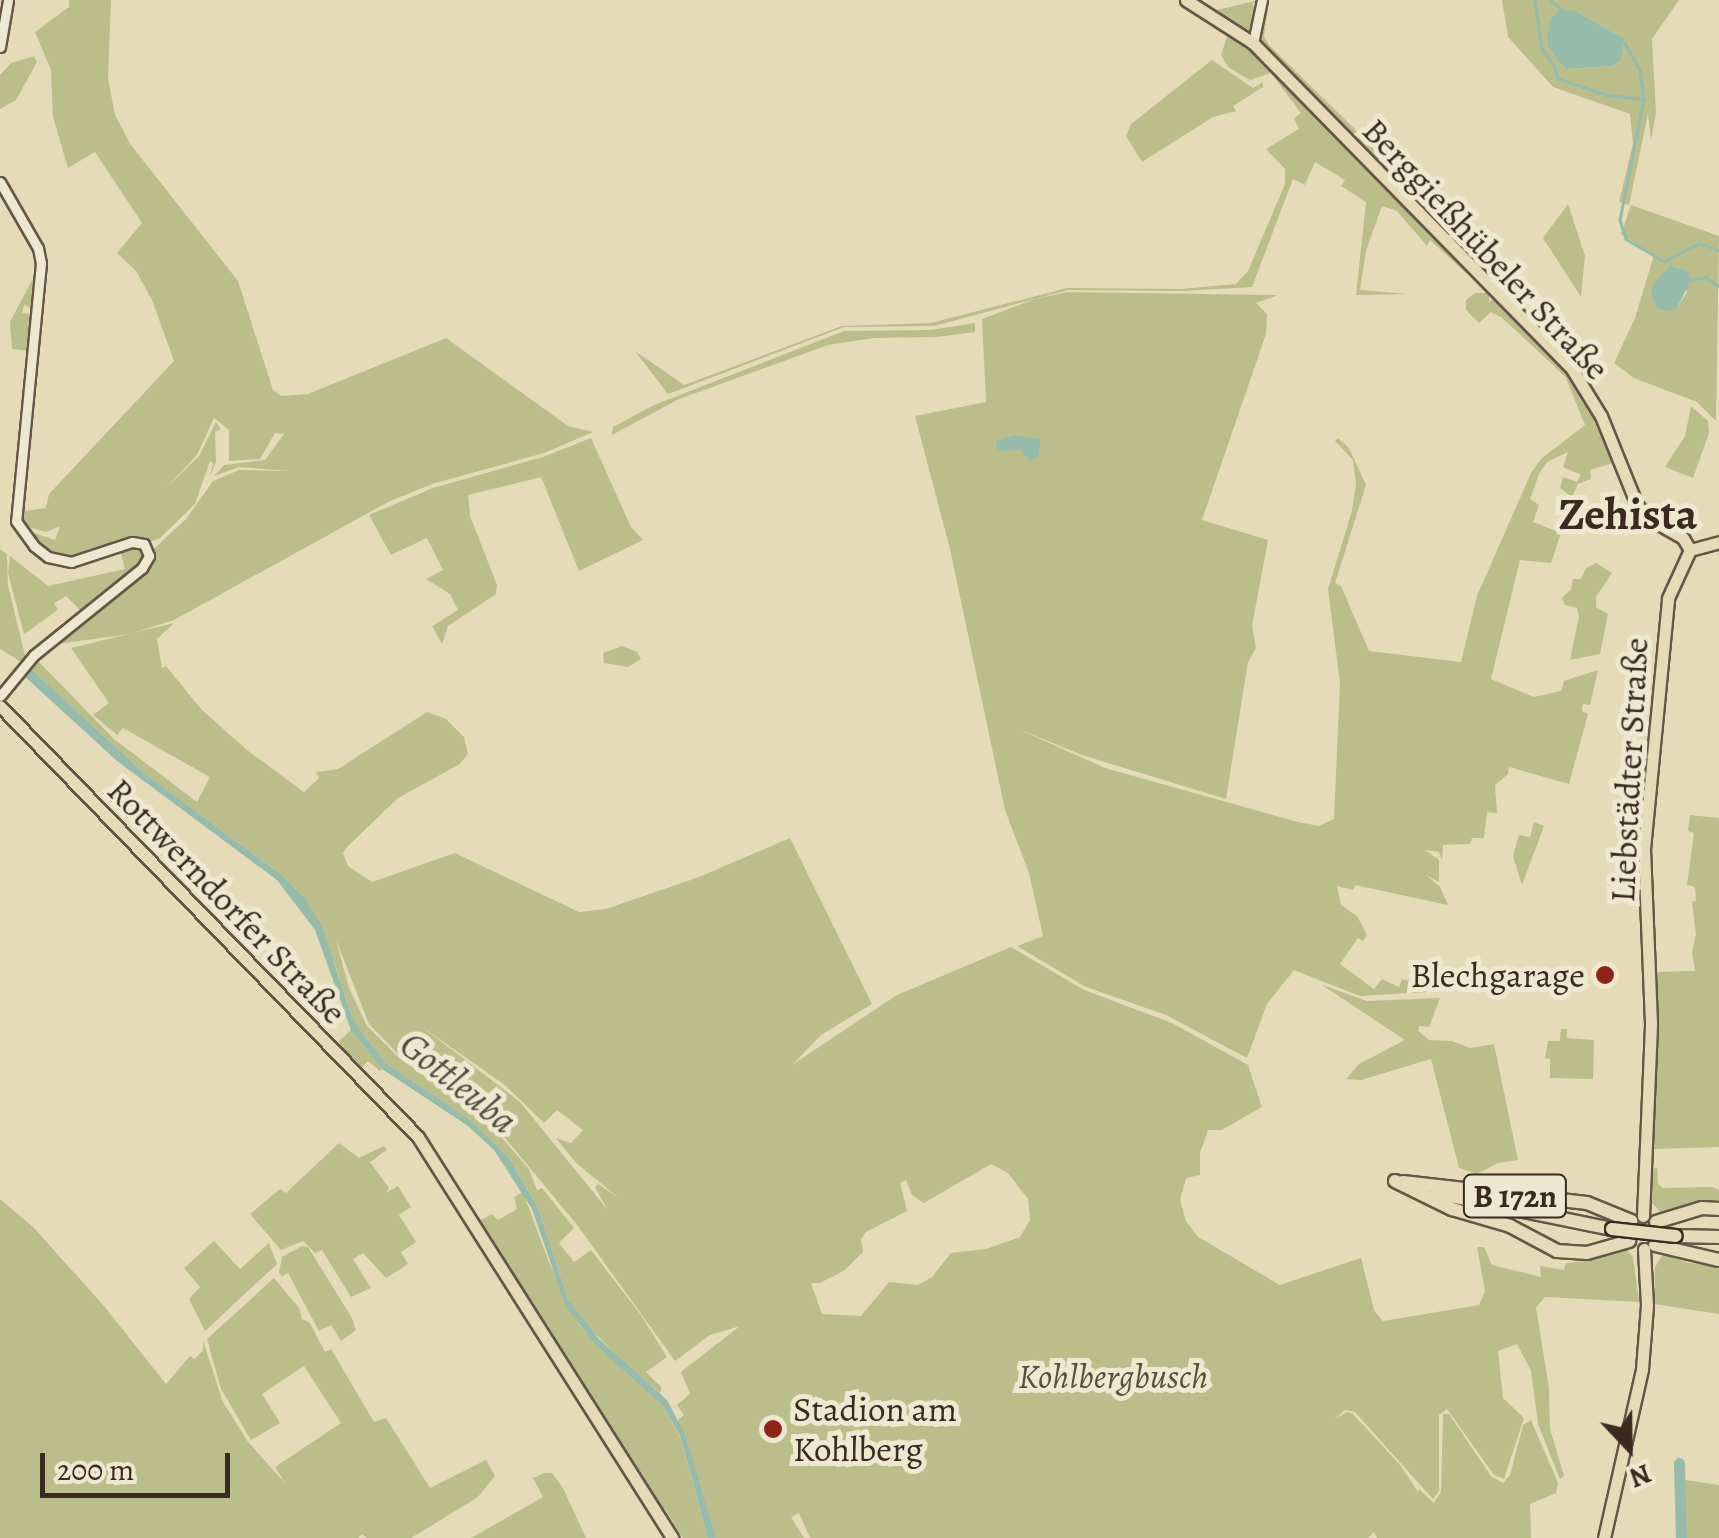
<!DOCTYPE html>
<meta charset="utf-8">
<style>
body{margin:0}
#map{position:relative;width:1719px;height:1538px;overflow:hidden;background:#e5dbb8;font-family:Alegreya,serif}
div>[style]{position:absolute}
.green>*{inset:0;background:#bbbe8a}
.water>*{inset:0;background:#96bbab}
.stream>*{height:2.5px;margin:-1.25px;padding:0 1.25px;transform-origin:1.25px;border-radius:1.25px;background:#96bbab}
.river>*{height:11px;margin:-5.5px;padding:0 5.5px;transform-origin:5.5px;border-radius:5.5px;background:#96bbab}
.roads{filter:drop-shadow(2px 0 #655646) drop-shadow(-2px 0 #655646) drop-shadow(0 2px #655646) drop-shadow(0 -2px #655646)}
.minor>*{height:9px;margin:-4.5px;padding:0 4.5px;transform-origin:4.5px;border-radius:4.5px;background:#eee8d1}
.major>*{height:11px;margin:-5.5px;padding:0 5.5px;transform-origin:5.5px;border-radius:5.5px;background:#e5dbb8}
.highway>*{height:12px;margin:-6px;padding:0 6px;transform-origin:6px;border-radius:6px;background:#e5dbb8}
.bridges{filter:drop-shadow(2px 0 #3a2a20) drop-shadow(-2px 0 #3a2a20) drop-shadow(0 2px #3a2a20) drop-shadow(0 -2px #3a2a20)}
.highway-bridge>*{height:12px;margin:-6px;padding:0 6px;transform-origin:6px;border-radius:6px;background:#e5dbb8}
.dots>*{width:28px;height:28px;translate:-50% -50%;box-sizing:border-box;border:5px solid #eee8d1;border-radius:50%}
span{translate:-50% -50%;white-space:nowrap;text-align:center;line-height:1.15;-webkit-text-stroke:10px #eee8d1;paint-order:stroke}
.shield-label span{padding:2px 8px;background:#eee8d1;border:2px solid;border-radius:8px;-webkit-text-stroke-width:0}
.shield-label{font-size:32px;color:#3a2a20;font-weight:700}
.street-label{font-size:35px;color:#3a2a20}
.poi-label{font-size:35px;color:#3a2a20}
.right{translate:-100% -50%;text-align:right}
.left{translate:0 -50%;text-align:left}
.park-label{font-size:35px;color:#5a4f3a;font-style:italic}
.water-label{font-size:38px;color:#514e43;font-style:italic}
.district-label{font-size:45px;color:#3a2a20;font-weight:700}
.north{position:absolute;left:1579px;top:1398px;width:100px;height:100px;-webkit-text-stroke:8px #eee8d1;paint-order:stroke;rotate:158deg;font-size:28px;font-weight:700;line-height:40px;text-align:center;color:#3a2a20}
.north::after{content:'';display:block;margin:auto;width:35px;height:45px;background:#3a2a20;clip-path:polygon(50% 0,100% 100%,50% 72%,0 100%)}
.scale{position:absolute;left:40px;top:1453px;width:190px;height:45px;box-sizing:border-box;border:5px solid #3a2a20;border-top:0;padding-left:12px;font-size:30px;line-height:35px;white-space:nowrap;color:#3a2a20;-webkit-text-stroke:8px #eee8d1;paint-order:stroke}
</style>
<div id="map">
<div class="green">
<i style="clip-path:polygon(69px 0,111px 0,108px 78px,115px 115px,131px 145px,238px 281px,273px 390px,281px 396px,308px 394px,446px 338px,568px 426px,593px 432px,544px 453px,432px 484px,388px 502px,174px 620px,130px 634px,57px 644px,150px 562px,154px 549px,186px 519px,213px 481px,239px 470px,289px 471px,239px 467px,214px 476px,224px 465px,265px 460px,284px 434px,275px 433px,260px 459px,229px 461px,229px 430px,214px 418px,197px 455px,166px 488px,199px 456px,216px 422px,221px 430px,215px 431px,216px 461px,210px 477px,213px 463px,210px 461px,195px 504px,159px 539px,71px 559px,55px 558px,38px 547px,26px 530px,55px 540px,60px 526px,46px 532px,21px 525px,17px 501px,25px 511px,46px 508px,49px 494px,174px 361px,152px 300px,136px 271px,117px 253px,142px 223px,95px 152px,68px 168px,53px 117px,51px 70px,35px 32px,69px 7px)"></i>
<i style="clip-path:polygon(1192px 0,1217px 10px,1259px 0,1252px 4px,1258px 11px,1252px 32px)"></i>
<i style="clip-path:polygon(1264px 0,1269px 0,1264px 36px,1269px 45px,1424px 197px,1430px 201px,1447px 198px,1456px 209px,1446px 220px,1453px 234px,1497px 285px,1261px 44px)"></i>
<i style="clip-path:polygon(evenodd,1502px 0,1679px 0,1652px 39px,1656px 113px,1651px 140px,1648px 114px,1629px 205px,1619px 202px,1633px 144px,1630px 114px,1553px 87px,1508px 37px,1502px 0,1577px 12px,1625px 39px,1621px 60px,1613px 66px,1568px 69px,1562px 66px,1549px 48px,1551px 19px,1577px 12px)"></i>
<i style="clip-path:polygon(1233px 34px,1272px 68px,1271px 73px,1250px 80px,1228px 67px,1221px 55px,1227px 37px)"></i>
<i style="clip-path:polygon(34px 56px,37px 62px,16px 100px,0 109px,0 75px,11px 63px)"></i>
<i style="clip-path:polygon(1212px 60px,1253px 88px,1263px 82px,1263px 87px,1233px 106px,1236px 111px,1213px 117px,1142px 162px,1126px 136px,1131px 124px)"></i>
<i style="clip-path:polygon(1274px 77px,1279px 77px,1468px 275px,1430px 240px,1427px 246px,1397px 211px,1382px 206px,1366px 251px,1360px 290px,1408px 294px,1356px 295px,1366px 202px,1341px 186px,1345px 180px,1315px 162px,1305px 185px,1293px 179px,1252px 287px,1182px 291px,1068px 290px,934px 326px,844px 327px,668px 394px,635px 351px,684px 385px,842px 326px,931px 323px,1067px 288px,1181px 289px,1236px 284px,1248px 271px,1285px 184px,1285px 169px,1266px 149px,1299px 129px,1294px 118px,1301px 113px)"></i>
<i style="clip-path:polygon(1568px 204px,1585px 256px,1581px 297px,1543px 238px)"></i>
<i style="clip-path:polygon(evenodd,1631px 205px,1719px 236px,1716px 421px,1697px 402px,1634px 378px,1614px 363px,1635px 318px,1654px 255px,1621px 234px,1631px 205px,1678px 267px,1687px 292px,1677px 308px,1653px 284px,1678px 267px)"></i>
<i style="clip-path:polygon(32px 280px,36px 282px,32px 286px,33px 309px,24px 305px,22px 313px,33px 314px,28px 351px,12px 349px,10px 322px)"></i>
<i style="clip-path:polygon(1067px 292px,1278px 295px,1256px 303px,1267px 314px,1266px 334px,1202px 520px,1268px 540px,1252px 626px,1256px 648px,1248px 662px,1226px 799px,1082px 755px,1016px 728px,1105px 768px,1298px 822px,1319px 826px,1334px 819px,1340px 683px,1328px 589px,1352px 511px,1356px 484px,1353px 460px,1335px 441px,1338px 438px,1349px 448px,1366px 485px,1335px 583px,1341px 586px,1369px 651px,1461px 662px,1477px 596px,1531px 473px,1542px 458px,1585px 425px,1566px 378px,1554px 366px,1501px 317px,1491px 312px,1479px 323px,1466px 310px,1466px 300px,1475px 293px,1489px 293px,1489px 302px,1494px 298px,1569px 372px,1583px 392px,1616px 462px,1590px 470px,1591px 479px,1578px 484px,1572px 497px,1560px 488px,1563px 477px,1577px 482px,1581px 475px,1563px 467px,1568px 452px,1547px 462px,1539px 474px,1530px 499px,1539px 505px,1533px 522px,1561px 533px,1551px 563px,1520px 560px,1491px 679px,1534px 697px,1561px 691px,1564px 681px,1598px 670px,1590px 705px,1583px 704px,1582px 711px,1588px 714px,1569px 784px,1509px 767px,1508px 774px,1495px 785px,1497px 813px,1487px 812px,1484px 838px,1472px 838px,1470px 844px,1443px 845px,1442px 860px,1439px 852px,1425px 850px,1439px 860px,1439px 882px,1426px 875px,1440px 887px,1448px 905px,1355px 885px,1353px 890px,1337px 886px,1341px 905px,1357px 916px,1367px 935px,1363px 941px,1358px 938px,1340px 964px,1374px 989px,1382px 979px,1399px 987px,1402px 979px,1424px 985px,1426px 992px,1360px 996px,1294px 970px,1267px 1004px,1247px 1058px,1166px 1015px,1086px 987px,1017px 946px,1043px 936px,1029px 873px,1005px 810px,950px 549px,915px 416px,986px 402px,982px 319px,1035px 299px)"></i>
<i style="clip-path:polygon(975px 323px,975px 332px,937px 337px,874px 338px,828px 345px,679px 399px,612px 435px,613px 427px,654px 405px,844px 331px,931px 330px)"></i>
<i style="clip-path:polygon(1691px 406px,1708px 421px,1709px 433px,1693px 478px,1665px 467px,1685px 436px)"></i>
<i style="clip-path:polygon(591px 438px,631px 527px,643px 540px,579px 571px,541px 477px,468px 495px,470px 516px,497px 585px,496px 594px,448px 626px,442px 644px,432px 626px,458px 610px,450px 594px,426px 579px,443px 570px,427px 538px,391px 555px,369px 515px,433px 488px,543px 457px)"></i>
<i style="clip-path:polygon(139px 545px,146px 553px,141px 565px,34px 652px,82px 612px,66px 596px,54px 603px,58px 610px,24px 634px,8px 573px,10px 556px,48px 586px,125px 569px,120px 550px)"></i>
<i style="clip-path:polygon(0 549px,7px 554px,8px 586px,26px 659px,23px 663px,0 649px)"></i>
<i style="clip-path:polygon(1596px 563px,1612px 573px,1596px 597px,1596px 607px,1608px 614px,1600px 654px,1570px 660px,1579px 617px,1577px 608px,1565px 605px,1562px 598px,1571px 589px,1573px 579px,1581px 579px,1586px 568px)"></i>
<i style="clip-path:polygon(evenodd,174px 623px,157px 639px,162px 668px,166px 666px,201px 709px,247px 750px,304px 792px,319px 778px,316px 772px,338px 769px,427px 712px,446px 719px,464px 737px,468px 754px,460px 764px,398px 798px,348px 846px,343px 853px,348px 866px,372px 882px,455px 853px,579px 912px,606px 909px,699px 877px,790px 838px,872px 1004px,821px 1035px,792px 1065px,897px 995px,1011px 947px,1084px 990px,1172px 1023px,1248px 1065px,1262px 1107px,1222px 1130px,1208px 1130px,1200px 1153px,1200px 1175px,1186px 1178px,1180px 1200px,1186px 1221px,1198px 1237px,1280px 1285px,1361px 1258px,1374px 1310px,1383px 1321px,1479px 1305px,1485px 1291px,1477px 1247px,1484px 1247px,1492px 1265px,1541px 1277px,1540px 1266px,1564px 1270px,1566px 1263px,1587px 1261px,1622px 1245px,1633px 1257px,1639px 1302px,1545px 1297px,1536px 1308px,1549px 1388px,1550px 1429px,1564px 1476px,1560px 1479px,1538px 1424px,1531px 1371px,1517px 1344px,1498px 1351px,1503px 1398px,1524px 1418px,1504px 1479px,1494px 1475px,1447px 1409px,1439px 1415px,1439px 1491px,1433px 1499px,1355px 1412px,1345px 1410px,1335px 1419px,1347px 1412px,1353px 1414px,1401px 1466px,1418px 1492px,1419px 1489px,1434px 1503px,1441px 1492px,1443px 1414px,1449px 1414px,1491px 1476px,1503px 1483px,1510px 1475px,1523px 1425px,1531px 1420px,1558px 1483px,1556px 1493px,1530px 1504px,1531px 1538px,1377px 1538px,1374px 1532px,1368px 1538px,810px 1538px,799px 1513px,791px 1517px,804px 1538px,716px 1538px,678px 1420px,684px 1415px,677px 1405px,690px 1394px,681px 1372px,740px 1326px,710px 1335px,675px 1361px,578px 1226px,491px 1121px,398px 1054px,369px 1024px,336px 940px,349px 988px,367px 1026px,398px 1057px,490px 1124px,529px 1169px,537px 1190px,542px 1188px,574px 1228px,559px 1243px,574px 1262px,591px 1250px,641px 1315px,667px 1357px,646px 1372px,662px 1388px,660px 1393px,628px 1366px,582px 1321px,569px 1301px,538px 1208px,509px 1158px,469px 1119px,386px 1063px,364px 1035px,352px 1017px,335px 964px,303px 896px,283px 876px,144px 773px,29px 667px,39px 662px,114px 739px,197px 802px,210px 777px,123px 728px,117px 735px,97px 718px,93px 715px,109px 703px,71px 648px,174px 623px,421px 1026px,506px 1086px,544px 1123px,557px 1110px,583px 1130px,571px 1143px,556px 1138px,576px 1163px,619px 1198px,598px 1184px,595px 1187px,607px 1209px,520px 1102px,421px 1026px,174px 623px,991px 1164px,1008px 1173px,1028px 1199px,1030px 1220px,1020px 1237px,986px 1249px,951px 1253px,932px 1277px,918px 1285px,889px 1282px,861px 1316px,822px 1314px,811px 1283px,820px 1283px,845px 1270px,863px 1252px,861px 1239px,866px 1232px,907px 1211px,900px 1183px,906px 1180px,912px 1195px,924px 1203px,991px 1164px)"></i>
<i style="clip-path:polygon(622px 646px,637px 652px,641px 659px,628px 667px,604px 663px,603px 653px)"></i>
<i style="clip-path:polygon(1690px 815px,1719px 818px,1719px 1147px,1655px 1149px,1651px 1148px,1656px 972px,1695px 971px,1692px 952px,1696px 934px,1692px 902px,1696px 901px,1695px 887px,1687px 885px,1694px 833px,1688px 831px)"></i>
<i style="clip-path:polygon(1534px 822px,1544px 826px,1522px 885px,1513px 856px,1519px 835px,1530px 837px)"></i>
<i style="clip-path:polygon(1322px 985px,1367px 1001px,1440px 998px,1429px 1027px,1419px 1026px,1418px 1031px,1429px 1040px,1452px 1041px,1470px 1048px,1494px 1044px,1518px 1160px,1498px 1163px,1477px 1174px,1459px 1168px,1431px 1059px,1361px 1080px,1346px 1079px,1359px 1064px,1405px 1040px)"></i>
<i style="clip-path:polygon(1561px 1029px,1567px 1029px,1567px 1038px,1594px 1040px,1593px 1079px,1550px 1078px,1550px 1059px,1545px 1058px,1548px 1041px,1560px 1041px)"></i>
<i style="clip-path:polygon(351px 1030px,382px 1069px,380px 1071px,368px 1061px,360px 1070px,343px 1055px,339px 1041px)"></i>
<i style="clip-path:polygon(339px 1143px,359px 1158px,384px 1146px,387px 1150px,370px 1162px,389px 1188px,386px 1193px,398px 1186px,411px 1207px,399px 1215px,416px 1242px,401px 1252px,408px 1264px,386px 1278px,363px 1253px,353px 1259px,371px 1288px,351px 1297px,322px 1250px,315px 1253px,303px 1241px,281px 1250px,250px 1214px,280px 1189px,286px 1193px)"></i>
<i style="clip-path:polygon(1657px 1168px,1658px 1184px,1663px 1188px,1712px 1187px,1719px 1190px,1719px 1205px,1667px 1219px,1652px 1203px,1650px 1169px)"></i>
<i style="clip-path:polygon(523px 1192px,548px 1260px,580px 1326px,663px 1406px,680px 1437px,708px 1538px,683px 1538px,665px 1509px,658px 1508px,479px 1221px,492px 1214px,498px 1220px,517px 1209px,514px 1197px)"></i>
<i style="clip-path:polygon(0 1199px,33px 1227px,104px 1306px,166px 1384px,190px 1356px,194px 1359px,203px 1351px,203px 1341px,223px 1402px,248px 1442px,285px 1483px,275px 1467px,341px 1423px,304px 1366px,262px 1394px,280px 1423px,251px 1440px,221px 1389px,207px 1339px,274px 1278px,299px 1308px,302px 1319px,310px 1323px,325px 1352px,331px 1349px,374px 1422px,386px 1418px,430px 1488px,486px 1460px,495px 1476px,478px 1497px,411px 1538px,367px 1538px,362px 1534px,358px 1538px,0 1538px)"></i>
<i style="clip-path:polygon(214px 1241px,240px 1269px,269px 1243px,277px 1264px,205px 1331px,189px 1299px,200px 1287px,184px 1268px)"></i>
<i style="clip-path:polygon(302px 1246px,308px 1247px,352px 1318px,356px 1330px,341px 1341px,331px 1325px,319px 1331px,288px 1273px,282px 1276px,279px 1272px,282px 1257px)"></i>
<i style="clip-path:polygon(1664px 1253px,1688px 1263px,1719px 1265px,1719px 1314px,1654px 1304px,1655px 1267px)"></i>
<i style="clip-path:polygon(544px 1473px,552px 1473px,563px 1488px,586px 1538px,471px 1538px,543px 1497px,533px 1478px)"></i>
<i style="clip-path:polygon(1678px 1479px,1719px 1485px,1719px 1538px,1681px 1538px)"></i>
</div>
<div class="water">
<i style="clip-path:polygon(1561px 9px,1577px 12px,1625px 39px,1621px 60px,1613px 66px,1567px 69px,1562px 66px,1549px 48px,1547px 36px,1551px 19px)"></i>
<i style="clip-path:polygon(1670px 266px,1686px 270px,1691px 280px,1677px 308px,1665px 311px,1656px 307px,1651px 293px,1653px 284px)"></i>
<i style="clip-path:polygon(1014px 435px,1040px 439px,1039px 457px,1030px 461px,1020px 450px,997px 451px,996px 441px)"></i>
<i style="clip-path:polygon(29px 667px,144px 773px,283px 876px,303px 896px,322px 926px,352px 1017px,364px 1035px,386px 1063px,469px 1119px,509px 1158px,538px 1208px,569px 1301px,599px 1339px,667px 1400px,685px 1434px,716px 1538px,708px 1538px,680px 1436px,663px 1406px,596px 1345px,566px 1307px,532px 1209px,494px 1150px,468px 1126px,382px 1069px,351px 1030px,315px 930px,277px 880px,117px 761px,22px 674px)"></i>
</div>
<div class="stream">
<i style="left:1535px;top:0;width:49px;rotate:81.9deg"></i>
<i style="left:1542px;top:49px;width:21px;rotate:53deg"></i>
<i style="left:1555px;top:66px;width:12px;rotate:81deg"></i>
<i style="left:1557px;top:78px;width:53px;rotate:18.8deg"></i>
<i style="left:1607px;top:95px;width:37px;rotate:6deg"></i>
<i style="left:1644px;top:99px;width:123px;rotate:101.2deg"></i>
<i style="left:1620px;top:220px;width:20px;rotate:72deg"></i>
<i style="left:1626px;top:239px;width:44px;rotate:30.1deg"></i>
<i style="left:1664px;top:261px;width:39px;rotate:-27deg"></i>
<i style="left:1699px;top:243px;width:21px;rotate:19deg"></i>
<i style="left:1550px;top:0;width:13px;rotate:39deg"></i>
<i style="left:1625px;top:43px;width:31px;rotate:61deg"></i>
<i style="left:1640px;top:70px;width:29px;rotate:82deg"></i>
<i style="left:1691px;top:280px;width:15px;rotate:-11deg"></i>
<i style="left:1706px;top:277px;width:16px;rotate:35deg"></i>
</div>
<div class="river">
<i style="left:1679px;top:1463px;width:75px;rotate:88.5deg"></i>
</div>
<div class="roads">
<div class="minor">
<i style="left:1253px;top:43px;width:44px;rotate:-78.2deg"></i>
<i style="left:0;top:47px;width:48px;rotate:-80.3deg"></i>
<i style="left:0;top:182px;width:76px;rotate:60.1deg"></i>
<i style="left:38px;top:248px;width:15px;rotate:79deg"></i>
<i style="left:41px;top:263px;width:259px;rotate:95.5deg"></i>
<i style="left:16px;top:521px;width:31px;rotate:54deg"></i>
<i style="left:34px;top:546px;width:18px;rotate:38deg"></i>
<i style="left:48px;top:557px;width:24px;rotate:12deg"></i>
<i style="left:71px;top:562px;width:64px;rotate:-18.2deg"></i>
<i style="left:132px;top:542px;width:12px;rotate:9deg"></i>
<i style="left:144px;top:544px;width:13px;rotate:67deg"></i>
<i style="left:149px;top:556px;width:14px;rotate:120deg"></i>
<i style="left:142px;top:568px;width:139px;rotate:141.1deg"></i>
<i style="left:34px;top:655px;width:53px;rotate:129.7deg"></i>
</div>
<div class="major">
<i style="left:1186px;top:0;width:80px;rotate:32.7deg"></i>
<i style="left:1253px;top:43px;width:456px;rotate:45.6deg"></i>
<i style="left:1572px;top:369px;width:55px;rotate:58.3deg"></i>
<i style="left:1601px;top:416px;width:96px;rotate:68deg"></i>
<i style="left:1637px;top:505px;width:17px;rotate:50deg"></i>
<i style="left:1648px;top:518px;width:40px;rotate:29.7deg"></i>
<i style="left:1683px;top:538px;width:14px;rotate:60deg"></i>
<i style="left:1690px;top:550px;width:30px;rotate:-15deg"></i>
<i style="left:0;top:706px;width:600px;rotate:45.88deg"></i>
<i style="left:418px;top:1137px;width:475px;rotate:57.6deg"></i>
<i style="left:1643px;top:1216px;width:193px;rotate:-87.6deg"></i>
<i style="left:1651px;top:1023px;width:174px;rotate:-92.3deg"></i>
<i style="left:1644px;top:849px;width:252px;rotate:-84.5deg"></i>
<i style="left:1668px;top:598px;width:53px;rotate:-65.4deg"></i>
<i style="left:1604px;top:1538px;width:173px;rotate:-77.3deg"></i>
<i style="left:1642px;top:1369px;width:64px;rotate:-85.5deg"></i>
<i style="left:1647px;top:1305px;width:56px;rotate:-93.1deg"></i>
</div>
<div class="highway">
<i style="left:1395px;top:1181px;width:64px;rotate:26.2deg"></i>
<i style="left:1452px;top:1209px;width:60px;rotate:16.3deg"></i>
<i style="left:1510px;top:1226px;width:53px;rotate:28deg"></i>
<i style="left:1557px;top:1251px;width:30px;rotate:4deg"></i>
<i style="left:1587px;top:1253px;width:44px;rotate:-15.9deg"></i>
<i style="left:1403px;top:1182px;width:185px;rotate:6.5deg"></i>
<i style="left:1587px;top:1203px;width:48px;rotate:22.2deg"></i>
<i style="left:1436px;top:1193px;width:180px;rotate:11.6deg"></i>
<i style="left:1656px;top:1222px;width:48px;rotate:-16.9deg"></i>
<i style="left:1702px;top:1208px;width:17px;rotate:3deg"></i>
<i style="left:1676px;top:1236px;width:43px;rotate:1.3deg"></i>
<i style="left:1655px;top:1245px;width:66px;rotate:13.2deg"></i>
</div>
</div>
<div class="bridges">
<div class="highway-bridge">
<i style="left:1612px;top:1229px;width:64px;rotate:6.2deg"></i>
</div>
</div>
<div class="dots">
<i style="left:1605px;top:975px;background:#8f2418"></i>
<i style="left:773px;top:1429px;background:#8f2418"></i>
</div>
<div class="shield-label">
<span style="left:1515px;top:1196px">B 172n</span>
</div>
<div class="street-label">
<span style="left:1486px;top:249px;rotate:47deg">Berggießhübeler Straße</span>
<span style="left:1629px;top:770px;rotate:-87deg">Liebstädter Straße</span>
<span style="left:227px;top:901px;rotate:46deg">Rottwerndorfer Straße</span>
</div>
<div class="poi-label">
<span class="right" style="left:1585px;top:975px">Blechgarage</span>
<span class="left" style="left:793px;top:1429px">Stadion am<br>Kohlberg</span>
</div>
<div class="park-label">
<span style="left:1113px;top:1376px">Kohlbergbusch</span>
</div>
<div class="water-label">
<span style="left:458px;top:1083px;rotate:39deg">Gottleuba</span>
</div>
<div class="district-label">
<span style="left:1628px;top:515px">Zehista</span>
</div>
<div class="north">N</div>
<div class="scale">200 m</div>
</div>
